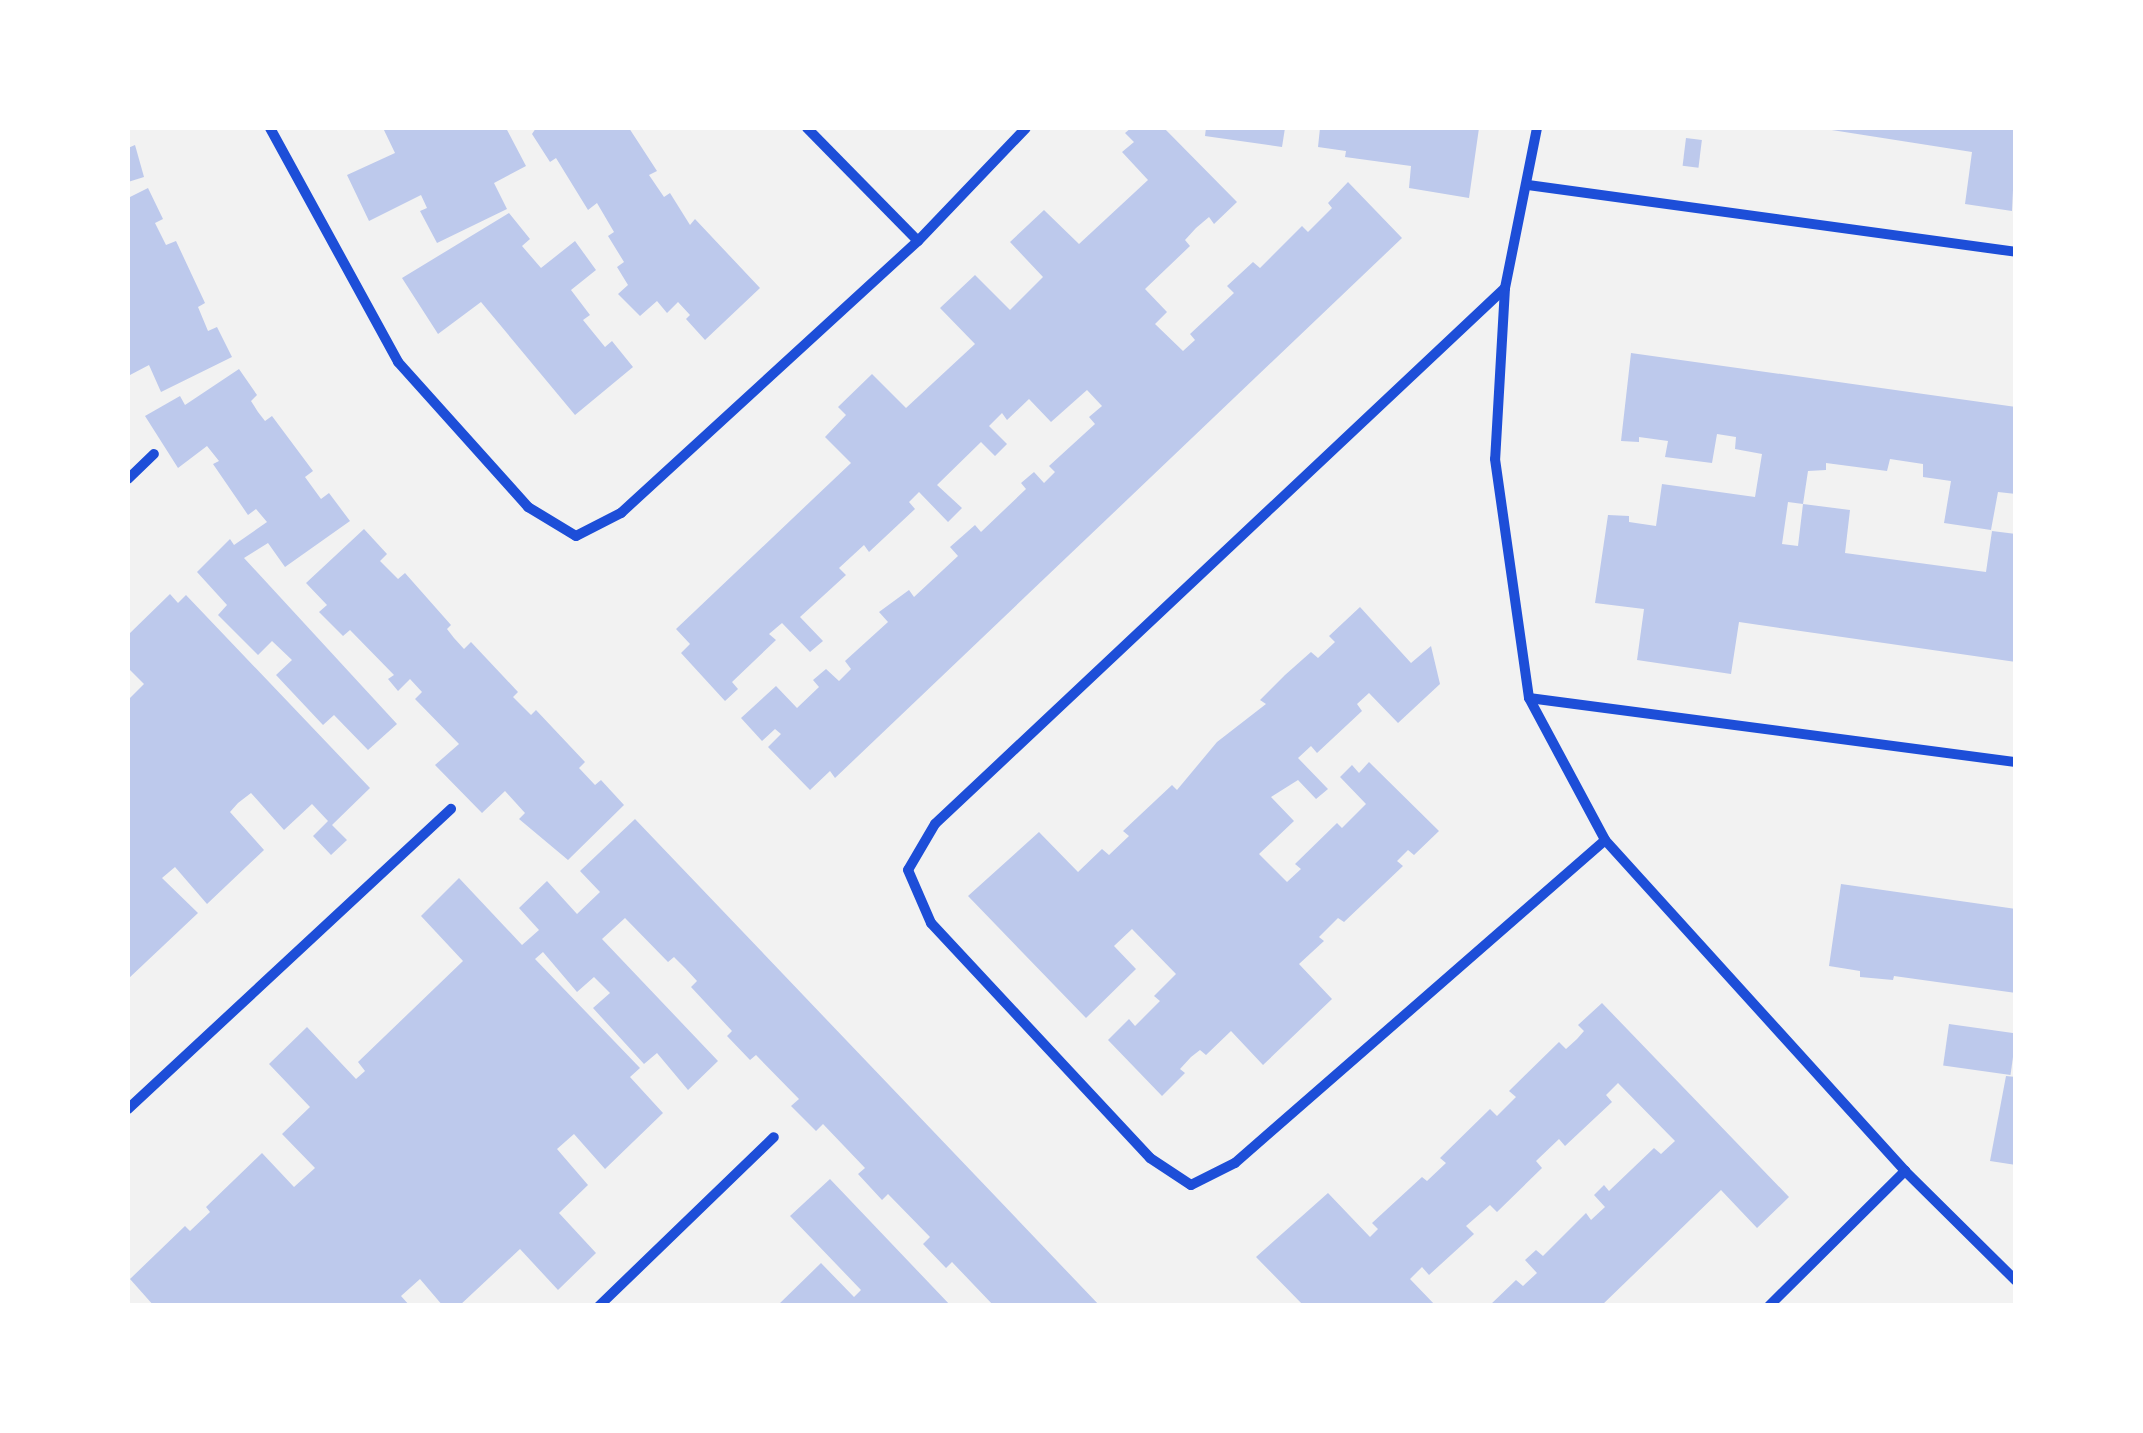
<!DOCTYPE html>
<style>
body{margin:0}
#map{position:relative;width:2143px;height:1433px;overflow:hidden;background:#f2f2f2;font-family:Ubuntu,sans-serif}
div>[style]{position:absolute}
.building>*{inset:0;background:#bdc9ec;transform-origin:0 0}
.minor>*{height:10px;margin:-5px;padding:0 5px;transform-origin:5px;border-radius:5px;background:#1d4ed8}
span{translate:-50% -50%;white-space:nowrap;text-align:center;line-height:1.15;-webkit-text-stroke:8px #fff;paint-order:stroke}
.frame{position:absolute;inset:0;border:130px solid #fff;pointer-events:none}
</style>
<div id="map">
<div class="building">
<i style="clip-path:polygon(383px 128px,506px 128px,526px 166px,494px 183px,507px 209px,437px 243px,420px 211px,427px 208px,421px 195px,369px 221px,347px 175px,395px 153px)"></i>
<i style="clip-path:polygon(536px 128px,629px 128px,657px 171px,649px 175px,664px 197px,670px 193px,690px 225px,695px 219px,760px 288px,705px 340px,686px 319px,690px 315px,678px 302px,667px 313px,657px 301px,640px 316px,618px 294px,628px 285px,617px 267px,624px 262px,608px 236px,614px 232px,597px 203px,588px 210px,556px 158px,550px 162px,532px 134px)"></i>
<i style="clip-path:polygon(1131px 128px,1164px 128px,1237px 202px,1214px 224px,1209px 217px,1196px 228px,1185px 240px,1190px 246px,1145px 289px,1167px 312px,1155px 324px,1183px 351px,1195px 340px,1190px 334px,1234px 293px,1227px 286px,1253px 262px,1260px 268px,1302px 226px,1308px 232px,1332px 208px,1328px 203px,1348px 182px,1402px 238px,835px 778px,830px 771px,810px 790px,768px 747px,781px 734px,775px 729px,762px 741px,741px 718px,776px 686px,797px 708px,819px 687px,813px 680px,826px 669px,839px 681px,851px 669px,845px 661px,888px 622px,879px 612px,909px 590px,914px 597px,958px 556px,950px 547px,975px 525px,981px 532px,1026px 489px,1021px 483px,1034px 472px,1044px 483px,1055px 472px,1049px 466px,1095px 424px,1089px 417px,1102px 406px,1087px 390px,1051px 422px,1029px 399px,1007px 420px,1002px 413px,989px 426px,1007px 444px,995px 456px,981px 442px,937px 485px,962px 508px,948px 522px,919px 492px,909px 502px,915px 509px,869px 552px,864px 545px,839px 568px,846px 575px,800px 617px,823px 641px,810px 652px,782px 623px,769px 634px,776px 640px,732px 682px,738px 689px,725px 701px,681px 653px,690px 644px,676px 629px,851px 463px,825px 437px,846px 415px,838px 407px,872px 374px,906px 408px,975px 344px,940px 308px,975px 275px,1010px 310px,1043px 277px,1010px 242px,1044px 210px,1079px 244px,1148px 180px,1122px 152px,1134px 142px,1125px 133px)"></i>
<i style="clip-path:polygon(1206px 128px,1285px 128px,1282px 147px,1205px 136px)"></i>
<i style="clip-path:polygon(1320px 128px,1479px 128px,1469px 198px,1409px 188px,1411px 166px,1345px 157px,1346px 151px,1318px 147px)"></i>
<i style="clip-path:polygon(1819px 128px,2016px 128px,2012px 211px,1965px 204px,1972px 152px)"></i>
<i style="left:1686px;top:138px;width:16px;height:28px;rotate:7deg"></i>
<i style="clip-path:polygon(135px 145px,144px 177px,128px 182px,128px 148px)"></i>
<i style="clip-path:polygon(148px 188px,163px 219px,155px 223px,166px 245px,176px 241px,205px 303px,198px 307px,208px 331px,217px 327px,232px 357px,161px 392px,149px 365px,130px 375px,128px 370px,128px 198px)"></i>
<i style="clip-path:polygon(509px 213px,530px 239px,522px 246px,541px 268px,575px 241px,596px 270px,571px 290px,590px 315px,583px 320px,605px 347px,612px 341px,633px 367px,575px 415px,481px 302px,438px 334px,402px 278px)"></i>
<i style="clip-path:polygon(1631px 353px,2016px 407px,2016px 494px,1998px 492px,1991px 530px,1944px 523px,1951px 481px,1923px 477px,1923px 464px,1890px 459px,1887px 471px,1826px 463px,1826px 470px,1808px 471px,1803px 504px,1788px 502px,1782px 544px,1798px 546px,1803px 504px,1850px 510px,1845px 553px,1986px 572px,1992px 531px,2016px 534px,2016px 662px,1739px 622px,1731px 674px,1637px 660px,1644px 609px,1595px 603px,1608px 515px,1629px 516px,1629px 522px,1656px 526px,1662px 484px,1755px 497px,1762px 454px,1735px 449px,1736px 437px,1717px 434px,1712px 463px,1665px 457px,1668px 441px,1639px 437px,1639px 442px,1621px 441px)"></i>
<i style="clip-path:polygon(239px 369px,257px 395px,251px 401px,258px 412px,265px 421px,272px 416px,313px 471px,305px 477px,321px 499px,329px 493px,350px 521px,285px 567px,268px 543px,244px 558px,397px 724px,368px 750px,334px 715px,323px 725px,276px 675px,292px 660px,272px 641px,258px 655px,218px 615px,227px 605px,197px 572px,230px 539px,234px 545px,267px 522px,256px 509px,248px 515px,213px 464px,219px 461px,207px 446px,178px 468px,145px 416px,180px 396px,185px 405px)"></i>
<i style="clip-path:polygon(364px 529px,387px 554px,380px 561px,398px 579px,405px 573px,451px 625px,447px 629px,454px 638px,464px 649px,471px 642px,518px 692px,513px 697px,531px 715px,536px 710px,585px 762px,579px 768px,595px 785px,601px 780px,624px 805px,568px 860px,519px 819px,525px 813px,505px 791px,482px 813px,435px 765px,459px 744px,415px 699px,422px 692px,410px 679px,398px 691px,388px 679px,394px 675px,350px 630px,343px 636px,319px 612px,327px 605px,306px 583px)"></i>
<i style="clip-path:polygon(170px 594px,178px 603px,186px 595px,370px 788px,332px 825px,347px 840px,331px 855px,313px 836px,328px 821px,312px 804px,284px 830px,251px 793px,238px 803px,230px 812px,264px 850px,207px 904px,175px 867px,162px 878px,198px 913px,128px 979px,128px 700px,144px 684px,128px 668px,128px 635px)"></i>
<i style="clip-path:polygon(1360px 607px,1411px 663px,1431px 646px,1440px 684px,1398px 723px,1369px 693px,1357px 704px,1362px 711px,1317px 753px,1311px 746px,1298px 758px,1328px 789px,1316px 799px,1298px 780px,1271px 797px,1294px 821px,1259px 854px,1287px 882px,1301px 869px,1295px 864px,1337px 823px,1342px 828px,1366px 804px,1340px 777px,1352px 765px,1359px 773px,1369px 762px,1439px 831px,1414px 855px,1408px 850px,1397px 861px,1403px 866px,1344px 922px,1338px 918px,1319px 937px,1324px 941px,1299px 964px,1332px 999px,1263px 1065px,1231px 1031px,1206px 1055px,1200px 1050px,1191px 1057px,1180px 1069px,1185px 1073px,1162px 1096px,1108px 1040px,1129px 1019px,1135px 1026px,1160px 1001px,1154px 996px,1176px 974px,1132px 929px,1114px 946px,1136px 969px,1086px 1018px,968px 896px,1039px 832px,1078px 872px,1102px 849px,1109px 855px,1129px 836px,1123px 831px,1172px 785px,1177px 790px,1217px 742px,1266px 704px,1260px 700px,1285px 675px,1311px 652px,1318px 658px,1335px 642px,1329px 636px)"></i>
<i style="clip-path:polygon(635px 819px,1100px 1306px,994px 1306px,952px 1262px,946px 1268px,923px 1244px,930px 1237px,888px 1194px,882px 1200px,858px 1174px,865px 1168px,823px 1124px,816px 1131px,791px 1106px,799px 1099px,756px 1055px,750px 1060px,727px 1036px,732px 1031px,691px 987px,697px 981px,685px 968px,674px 957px,668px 962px,625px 918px,602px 939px,718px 1061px,688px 1090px,657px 1053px,644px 1064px,593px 1008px,610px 993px,594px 977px,577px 992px,543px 952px,535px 959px,640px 1068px,630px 1077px,663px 1113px,605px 1169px,574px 1134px,557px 1149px,588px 1185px,559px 1213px,596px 1253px,558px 1290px,520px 1249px,459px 1306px,443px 1306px,420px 1279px,401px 1296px,410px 1306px,154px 1306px,130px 1279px,185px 1226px,190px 1231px,210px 1212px,206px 1207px,262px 1153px,294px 1187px,315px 1168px,282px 1134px,310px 1107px,269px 1064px,307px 1027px,356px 1079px,365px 1071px,358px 1062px,463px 961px,421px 916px,459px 878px,522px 945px,539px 930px,519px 908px,547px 881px,577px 914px,600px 892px,580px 871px)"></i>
<i style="clip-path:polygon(1841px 884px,2016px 909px,2016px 993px,1894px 976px,1893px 980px,1860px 977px,1860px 971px,1829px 966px)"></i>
<i style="clip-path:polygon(1602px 1003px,1789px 1197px,1757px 1228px,1721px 1190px,1601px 1306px,1489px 1306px,1516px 1280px,1523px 1286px,1537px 1273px,1525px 1260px,1536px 1250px,1543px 1256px,1586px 1213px,1591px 1220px,1605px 1207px,1594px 1195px,1604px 1185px,1609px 1191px,1654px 1148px,1661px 1154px,1675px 1141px,1618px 1083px,1606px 1095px,1612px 1102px,1565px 1146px,1559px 1139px,1536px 1161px,1542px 1168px,1497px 1212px,1490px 1205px,1466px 1226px,1474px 1234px,1429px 1275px,1422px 1267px,1410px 1279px,1436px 1306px,1304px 1306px,1256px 1257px,1328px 1193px,1370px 1237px,1378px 1229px,1372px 1223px,1422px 1177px,1427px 1181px,1446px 1163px,1440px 1158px,1490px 1109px,1497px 1116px,1516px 1097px,1509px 1091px,1559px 1042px,1566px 1049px,1577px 1039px,1584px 1031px,1578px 1025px)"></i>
<i style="left:1949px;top:1024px;width:68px;height:42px;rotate:8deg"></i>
<i style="clip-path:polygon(2006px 1076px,2016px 1077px,2016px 1165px,1990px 1161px)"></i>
<i style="clip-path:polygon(830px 1179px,951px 1306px,777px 1306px,821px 1263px,854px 1297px,861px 1290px,790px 1216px)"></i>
</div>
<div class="minor">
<i style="left:270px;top:128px;width:267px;rotate:61.3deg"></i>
<i style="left:398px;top:362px;width:195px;rotate:48.1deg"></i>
<i style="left:528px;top:507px;width:56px;rotate:31.1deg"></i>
<i style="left:576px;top:536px;width:51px;rotate:-27.1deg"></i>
<i style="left:621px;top:513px;width:403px;rotate:-42.5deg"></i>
<i style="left:918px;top:241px;width:156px;rotate:-46.3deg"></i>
<i style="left:807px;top:128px;width:158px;rotate:45.5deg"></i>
<i style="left:1537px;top:128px;width:163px;rotate:101.3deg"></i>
<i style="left:1505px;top:288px;width:171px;rotate:93.3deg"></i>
<i style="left:1495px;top:459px;width:241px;rotate:81.9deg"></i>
<i style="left:1529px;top:698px;width:161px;rotate:61.8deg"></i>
<i style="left:1605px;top:840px;width:447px;rotate:47.8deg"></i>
<i style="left:1905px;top:1171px;width:156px;rotate:44.7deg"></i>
<i style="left:1528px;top:185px;width:493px;rotate:7.8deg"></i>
<i style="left:1505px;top:288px;width:782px;rotate:136.76deg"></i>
<i style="left:935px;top:824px;width:53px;rotate:120.4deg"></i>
<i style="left:908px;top:870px;width:58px;rotate:66.5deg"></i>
<i style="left:931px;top:923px;width:321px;rotate:47deg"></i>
<i style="left:1150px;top:1158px;width:49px;rotate:33.4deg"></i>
<i style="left:1191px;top:1185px;width:49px;rotate:-26.6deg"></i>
<i style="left:1235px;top:1163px;width:491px;rotate:-41.1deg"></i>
<i style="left:128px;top:479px;width:36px;rotate:-44deg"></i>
<i style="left:1529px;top:698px;width:491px;rotate:7.5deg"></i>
<i style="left:128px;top:1109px;width:441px;rotate:-42.9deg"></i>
<i style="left:599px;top:1306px;width:243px;rotate:-44deg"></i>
<i style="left:1769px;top:1306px;width:192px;rotate:-44.8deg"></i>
</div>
<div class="frame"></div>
</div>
